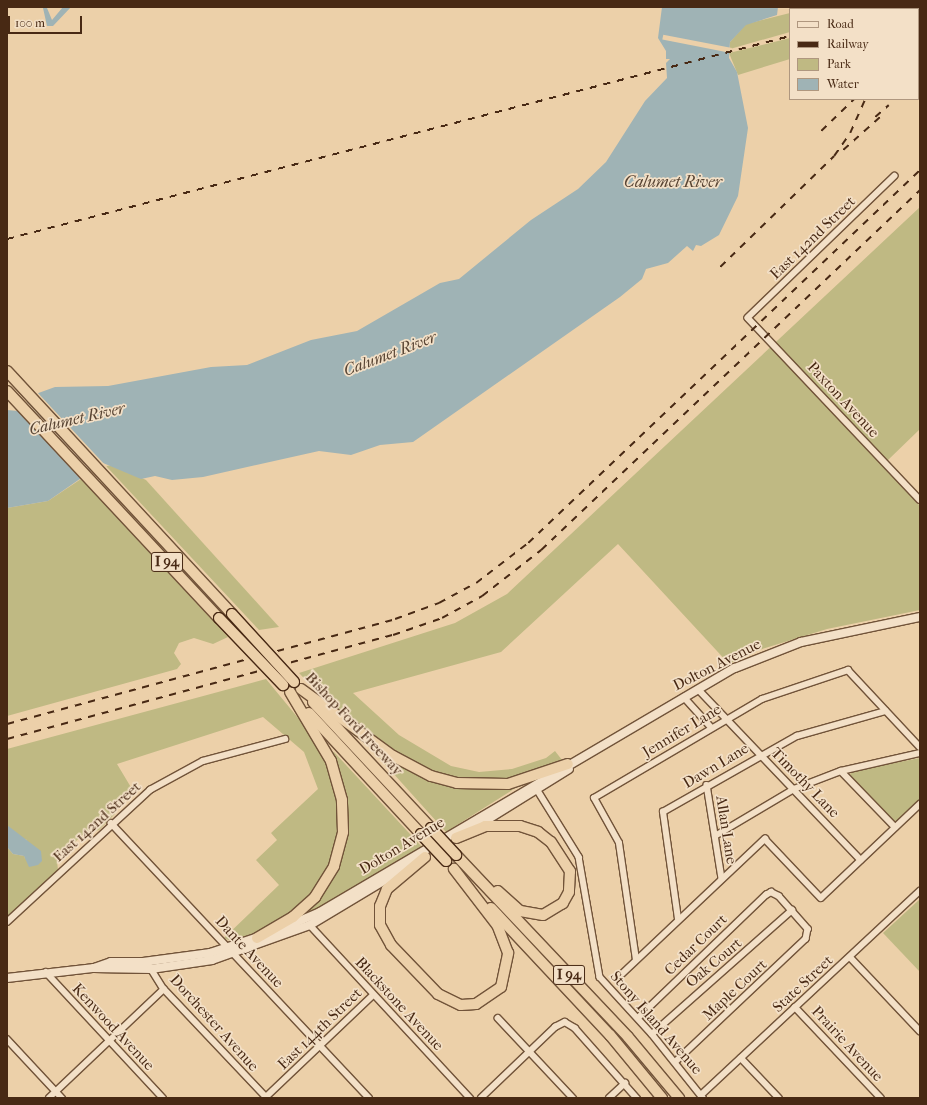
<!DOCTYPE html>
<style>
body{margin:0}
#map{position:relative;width:927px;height:1105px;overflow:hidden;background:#ecd0a9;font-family:"IM FELL French Canon",serif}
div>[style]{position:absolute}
.green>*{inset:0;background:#bfb983}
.water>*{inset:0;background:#9fb3b5}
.pier>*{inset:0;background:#ecd0a9;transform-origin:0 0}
.roads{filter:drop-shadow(1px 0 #715339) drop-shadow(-1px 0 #715339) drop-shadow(0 1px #715339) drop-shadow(0 -1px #715339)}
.street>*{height:5.5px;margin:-2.75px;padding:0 2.75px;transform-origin:2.75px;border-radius:2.75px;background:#f3e0c7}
.secondary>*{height:8px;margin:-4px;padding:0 4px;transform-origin:4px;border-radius:4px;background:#f3e0c7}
.highway>*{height:10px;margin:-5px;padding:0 5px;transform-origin:5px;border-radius:5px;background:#ecd0a9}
.rail>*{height:1.5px;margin-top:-0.75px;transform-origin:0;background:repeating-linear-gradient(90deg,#482914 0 7px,transparent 0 14px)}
.bridges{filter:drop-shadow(1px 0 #482914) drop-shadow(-1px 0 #482914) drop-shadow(0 1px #482914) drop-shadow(0 -1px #482914)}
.highway-bridge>*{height:10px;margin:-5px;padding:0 5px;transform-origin:5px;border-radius:5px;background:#ecd0a9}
span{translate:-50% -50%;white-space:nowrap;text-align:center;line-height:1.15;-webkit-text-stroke:3.5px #f3e0c7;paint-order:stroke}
.shield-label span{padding:1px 3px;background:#f3e0c7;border:1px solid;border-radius:3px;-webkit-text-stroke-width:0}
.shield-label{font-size:14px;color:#482914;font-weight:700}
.street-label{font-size:15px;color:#482914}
.water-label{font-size:16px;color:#594534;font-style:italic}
.frame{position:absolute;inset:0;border:8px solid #482914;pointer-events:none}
.legend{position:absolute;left:789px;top:8px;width:130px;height:92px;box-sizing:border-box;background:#f3e0c7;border:1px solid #af977f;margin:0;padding:5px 7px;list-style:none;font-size:12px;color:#482914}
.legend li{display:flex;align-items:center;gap:8px;height:20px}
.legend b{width:20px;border:1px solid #af977f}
.scale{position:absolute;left:8px;top:16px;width:74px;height:18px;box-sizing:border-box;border:2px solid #482914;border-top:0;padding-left:5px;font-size:12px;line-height:14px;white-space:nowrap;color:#482914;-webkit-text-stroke:3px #f3e0c7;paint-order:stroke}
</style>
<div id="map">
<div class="green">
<i style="clip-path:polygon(830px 7px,886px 7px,817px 9px)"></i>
<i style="clip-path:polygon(920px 7px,920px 40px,918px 41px,918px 9px,906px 9px)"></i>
<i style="clip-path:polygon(790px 13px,790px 32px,730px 49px,730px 42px,746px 24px)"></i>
<i style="clip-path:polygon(790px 38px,790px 59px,738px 75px,729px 53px)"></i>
<i style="clip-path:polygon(920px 207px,920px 429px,887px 461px,799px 368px,795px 372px,920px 506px,920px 610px,827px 629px,759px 650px,729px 664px,618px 544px,501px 652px,353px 693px,399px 735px,451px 766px,479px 772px,512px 769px,546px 758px,555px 751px,562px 760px,528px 776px,497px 782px,460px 779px,430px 771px,394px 753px,338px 713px,299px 673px,455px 623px,507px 594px)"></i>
<i style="clip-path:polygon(114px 465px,146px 480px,279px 627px,259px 630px,106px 466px)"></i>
<i style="clip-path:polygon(81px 479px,228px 637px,213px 644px,194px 638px,179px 643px,174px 653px,181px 664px,177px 669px,7px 716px,7px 508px,48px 501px)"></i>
<i style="clip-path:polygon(266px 679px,317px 741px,326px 759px,340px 809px,341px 831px,327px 873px,306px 902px,278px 922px,235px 943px,224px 938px,279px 885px,256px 860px,277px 840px,271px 833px,318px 789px,304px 752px,263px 717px,117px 764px,135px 794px,114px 808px,115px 814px,99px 830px,82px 835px,57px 861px,58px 870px,7px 919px,7px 847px,13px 854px,24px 856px,24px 859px,27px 840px,18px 837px,7px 825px,7px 749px)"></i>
<i style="clip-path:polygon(365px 742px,418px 773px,517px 787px,446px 832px)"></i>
<i style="clip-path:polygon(334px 752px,422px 847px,297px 920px,320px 896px,347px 829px,331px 753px)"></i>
<i style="clip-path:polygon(920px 758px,920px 799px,895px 822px,850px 775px,852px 771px)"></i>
<i style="clip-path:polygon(920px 899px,920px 972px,883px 933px)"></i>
</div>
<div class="water">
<i style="clip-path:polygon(63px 7px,71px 7px,53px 26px,47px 26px,43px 8px,47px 8px,52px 20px)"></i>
<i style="clip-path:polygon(662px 7px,778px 7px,777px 15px,746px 25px,730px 42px,729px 58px,737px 72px,748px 128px,738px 196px,719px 235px,701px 246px,696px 245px,693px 251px,687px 246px,668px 263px,646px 269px,642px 279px,620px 297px,413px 442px,380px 445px,351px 455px,319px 451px,203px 477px,172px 480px,155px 476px,141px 479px,103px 463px,48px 501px,7px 508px,7px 410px,18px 411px,33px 395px,55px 387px,108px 386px,211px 367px,247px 365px,311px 340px,357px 331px,440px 283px,459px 279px,531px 220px,578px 189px,606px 162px,645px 101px,667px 78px,666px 63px,670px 59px,666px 59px,666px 51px,658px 38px)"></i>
<i style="clip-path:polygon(7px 825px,41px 851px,42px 861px,38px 865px,29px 867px,24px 856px,13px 854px,7px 847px)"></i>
</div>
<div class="pier">
<i style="left:732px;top:48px;width:5px;height:70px;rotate:101deg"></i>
<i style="clip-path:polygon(37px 392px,107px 467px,101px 466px,93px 471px,26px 399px)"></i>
<i style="left:25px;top:400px;width:98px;height:13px;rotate:47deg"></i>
</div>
<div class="roads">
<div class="street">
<i style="left:895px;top:176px;width:204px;rotate:136deg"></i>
<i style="left:748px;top:318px;width:250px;rotate:46.6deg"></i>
<i style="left:698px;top:689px;width:236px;rotate:46.4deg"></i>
<i style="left:684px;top:697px;width:40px;rotate:48deg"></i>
<i style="left:841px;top:771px;width:78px;rotate:46deg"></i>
<i style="left:707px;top:785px;width:95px;rotate:80.9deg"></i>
<i style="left:535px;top:786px;width:84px;rotate:58.2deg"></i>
<i style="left:579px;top:857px;width:122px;rotate:80.1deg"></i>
<i style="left:600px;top:977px;width:77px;rotate:47.6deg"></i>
<i style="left:652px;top:1034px;width:82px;rotate:51.4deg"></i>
<i style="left:111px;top:823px;width:377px;rotate:46.8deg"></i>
<i style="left:715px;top:836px;width:92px;rotate:-30.7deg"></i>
<i style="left:794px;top:789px;width:50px;rotate:-21deg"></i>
<i style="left:841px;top:771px;width:81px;rotate:-12.8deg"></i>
<i style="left:678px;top:919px;width:108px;rotate:-98deg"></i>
<i style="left:663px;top:812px;width:154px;rotate:-29.6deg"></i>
<i style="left:797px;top:736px;width:92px;rotate:-15.7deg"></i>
<i style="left:7px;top:922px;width:195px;rotate:-42.7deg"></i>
<i style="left:150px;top:790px;width:60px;rotate:-28.7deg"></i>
<i style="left:203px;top:761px;width:85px;rotate:-15deg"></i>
<i style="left:310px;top:925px;width:236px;rotate:47.2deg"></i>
<i style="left:850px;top:957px;width:102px;rotate:46.6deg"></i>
<i style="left:636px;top:960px;width:118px;rotate:-98.3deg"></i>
<i style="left:619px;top:843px;width:51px;rotate:-119.1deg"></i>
<i style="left:594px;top:798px;width:195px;rotate:-30.5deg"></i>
<i style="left:762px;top:699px;width:91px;rotate:-18.6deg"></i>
<i style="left:848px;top:670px;width:105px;rotate:46.9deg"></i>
<i style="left:150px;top:967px;width:26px;rotate:58deg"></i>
<i style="left:164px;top:989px;width:150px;rotate:46.6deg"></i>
<i style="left:46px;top:972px;width:172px;rotate:47.1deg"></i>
<i style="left:622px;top:974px;width:197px;rotate:-43.4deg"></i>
<i style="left:765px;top:839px;width:81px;rotate:46.5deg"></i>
<i style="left:821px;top:898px;width:137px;rotate:-43.5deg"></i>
<i style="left:795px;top:1007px;width:125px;rotate:46.6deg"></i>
<i style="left:498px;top:1018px;width:110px;rotate:46.8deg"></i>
<i style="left:638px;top:1018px;width:178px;rotate:-43.9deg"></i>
<i style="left:766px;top:895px;width:6px;rotate:-31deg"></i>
<i style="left:771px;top:892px;width:9px;rotate:27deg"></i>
<i style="left:779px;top:896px;width:44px;rotate:48.7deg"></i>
<i style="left:808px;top:929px;width:10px;rotate:101deg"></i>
<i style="left:806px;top:939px;width:179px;rotate:136.6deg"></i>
<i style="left:652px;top:1034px;width:187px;rotate:-41.5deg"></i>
<i style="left:7px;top:1039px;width:81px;rotate:47deg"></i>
<i style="left:741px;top:1058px;width:55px;rotate:46.5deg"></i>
<i style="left:701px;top:1095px;width:299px;rotate:-43deg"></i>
<i style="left:49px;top:1098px;width:158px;rotate:-43.5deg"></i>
<i style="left:265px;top:1098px;width:149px;rotate:-43.6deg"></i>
<i style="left:481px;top:1098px;width:103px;rotate:-43.8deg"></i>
<i style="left:555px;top:1027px;width:11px;rotate:-27deg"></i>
<i style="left:565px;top:1022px;width:12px;rotate:31deg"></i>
<i style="left:575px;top:1028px;width:94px;rotate:48.5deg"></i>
<i style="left:609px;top:1098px;width:22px;rotate:-43deg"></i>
</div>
<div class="secondary">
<i style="left:477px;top:826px;width:108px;rotate:-31.8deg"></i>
<i style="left:274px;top:932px;width:50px;rotate:-23.5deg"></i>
<i style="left:320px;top:912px;width:481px;rotate:-30.5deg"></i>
<i style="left:735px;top:668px;width:71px;rotate:-21.5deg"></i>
<i style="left:801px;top:642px;width:122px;rotate:-11.9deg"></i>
<i style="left:94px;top:968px;width:18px;rotate:-19deg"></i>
<i style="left:111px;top:962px;width:32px"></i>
<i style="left:143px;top:962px;width:68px;rotate:-7.7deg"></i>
<i style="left:210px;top:953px;width:54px;rotate:-18.4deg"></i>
<i style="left:7px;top:978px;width:88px;rotate:-6.6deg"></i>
<i style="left:94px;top:968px;width:57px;rotate:1deg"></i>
<i style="left:151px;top:969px;width:62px;rotate:-8.4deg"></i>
<i style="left:212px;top:960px;width:104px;rotate:-19.7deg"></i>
<i style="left:310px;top:925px;width:117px;rotate:-31deg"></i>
</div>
<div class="highway">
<i style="left:7px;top:371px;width:331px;rotate:47.2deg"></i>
<i style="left:7px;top:391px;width:311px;rotate:47deg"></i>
<i style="left:301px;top:689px;width:114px;rotate:36.1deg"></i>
<i style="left:393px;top:756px;width:43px;rotate:27.8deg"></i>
<i style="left:431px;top:776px;width:27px;rotate:15deg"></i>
<i style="left:457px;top:783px;width:51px;rotate:1.1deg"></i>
<i style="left:508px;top:784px;width:63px;rotate:-18.4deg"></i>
<i style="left:313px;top:702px;width:173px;rotate:46.9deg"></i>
<i style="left:309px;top:713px;width:165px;rotate:47.2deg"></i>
<i style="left:456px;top:838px;width:31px;rotate:-22deg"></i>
<i style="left:485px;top:826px;width:35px"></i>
<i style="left:520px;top:826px;width:19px;rotate:18deg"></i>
<i style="left:538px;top:832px;width:16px;rotate:38deg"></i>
<i style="left:551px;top:842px;width:35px;rotate:57deg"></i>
<i style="left:570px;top:871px;width:21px;rotate:93deg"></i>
<i style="left:569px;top:892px;width:13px;rotate:119deg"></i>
<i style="left:563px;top:903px;width:23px;rotate:149deg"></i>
<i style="left:543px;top:915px;width:23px;rotate:-170deg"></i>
<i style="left:520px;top:911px;width:30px;rotate:-138deg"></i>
<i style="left:456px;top:855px;width:250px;rotate:46.6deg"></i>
<i style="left:628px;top:1037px;width:80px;rotate:50.1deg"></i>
<i style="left:425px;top:857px;width:50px;rotate:139.9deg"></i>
<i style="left:387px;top:889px;width:18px;rotate:112deg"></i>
<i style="left:380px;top:906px;width:19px;rotate:90deg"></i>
<i style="left:380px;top:925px;width:23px;rotate:61deg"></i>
<i style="left:391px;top:945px;width:68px;rotate:46.2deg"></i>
<i style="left:438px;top:994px;width:25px;rotate:26deg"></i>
<i style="left:461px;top:1005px;width:15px;rotate:-4deg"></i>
<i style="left:476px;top:1004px;width:30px;rotate:-34deg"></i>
<i style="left:501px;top:987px;width:35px;rotate:-78deg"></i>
<i style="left:508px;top:953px;width:30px;rotate:-111deg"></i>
<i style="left:497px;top:925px;width:71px;rotate:-127.5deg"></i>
<i style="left:491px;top:908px;width:174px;rotate:46.9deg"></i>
<i style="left:610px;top:1035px;width:82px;rotate:50.5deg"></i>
<i style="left:257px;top:938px;width:42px;rotate:-30.3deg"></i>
<i style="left:293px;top:917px;width:30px;rotate:-42deg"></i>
<i style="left:315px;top:897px;width:36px;rotate:-58deg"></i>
<i style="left:334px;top:866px;width:35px;rotate:-75deg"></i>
<i style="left:343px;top:832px;width:32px;rotate:-92deg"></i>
<i style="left:342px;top:800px;width:41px;rotate:-105.8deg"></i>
<i style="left:331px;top:761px;width:80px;rotate:-120.7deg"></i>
</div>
</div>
<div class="rail">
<i style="left:896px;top:9px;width:7px;rotate:-16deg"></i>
<i style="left:918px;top:44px;width:2px;rotate:-27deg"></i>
<i style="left:875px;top:117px;width:18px;rotate:-41deg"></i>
<i style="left:821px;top:131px;width:46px;rotate:-44.1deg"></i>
<i style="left:843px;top:150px;width:51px;rotate:-41.8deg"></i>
<i style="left:7px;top:239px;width:809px;rotate:-14.53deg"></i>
<i style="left:720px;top:267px;width:159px;rotate:-44.2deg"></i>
<i style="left:834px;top:156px;width:28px;rotate:-55deg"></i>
<i style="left:850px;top:133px;width:37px;rotate:-66deg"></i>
<i style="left:7px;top:724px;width:402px;rotate:-15.1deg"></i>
<i style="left:395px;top:619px;width:47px;rotate:-20deg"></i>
<i style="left:439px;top:603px;width:42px;rotate:-28.4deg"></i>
<i style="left:476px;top:583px;width:66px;rotate:-37.6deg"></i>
<i style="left:528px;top:543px;width:541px;rotate:-43.58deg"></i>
<i style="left:7px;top:739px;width:400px;rotate:-15.1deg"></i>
<i style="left:393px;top:635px;width:52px;rotate:-19.1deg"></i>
<i style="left:442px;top:618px;width:46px;rotate:-28.8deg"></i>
<i style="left:482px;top:596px;width:75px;rotate:-37.9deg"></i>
<i style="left:541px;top:550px;width:523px;rotate:-43.53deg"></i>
</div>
<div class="bridges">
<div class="highway-bridge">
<i style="left:232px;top:614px;width:92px;rotate:47.6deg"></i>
<i style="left:219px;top:618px;width:93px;rotate:46.3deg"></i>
<i style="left:431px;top:828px;width:37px;rotate:47deg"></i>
<i style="left:421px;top:834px;width:37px;rotate:47deg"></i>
</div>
</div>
<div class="shield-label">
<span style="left:167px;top:562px">I 94</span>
<span style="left:569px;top:975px">I 94</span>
</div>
<div class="street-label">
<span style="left:813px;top:238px;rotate:-44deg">East 142nd Street</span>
<span style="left:843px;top:400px;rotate:47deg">Paxton Avenue</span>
<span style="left:717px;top:665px;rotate:-27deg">Dolton Avenue</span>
<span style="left:354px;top:724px;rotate:47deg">Bishop Ford Freeway</span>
<span style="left:682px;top:731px;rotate:-31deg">Jennifer Lane</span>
<span style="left:716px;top:766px;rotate:-31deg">Dawn Lane</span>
<span style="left:805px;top:783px;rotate:46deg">Timothy Lane</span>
<span style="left:97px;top:822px;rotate:-42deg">East 142nd Street</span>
<span style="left:726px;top:830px;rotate:81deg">Allan Lane</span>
<span style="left:402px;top:846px;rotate:-31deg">Dolton Avenue</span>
<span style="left:696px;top:945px;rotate:-44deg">Cedar Court</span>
<span style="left:249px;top:952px;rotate:47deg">Dante Avenue</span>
<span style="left:714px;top:963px;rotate:-40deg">Oak Court</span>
<span style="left:803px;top:984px;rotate:-43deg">State Street</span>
<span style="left:735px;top:990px;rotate:-43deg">Maple Court</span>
<span style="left:399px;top:1004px;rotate:47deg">Blackstone Avenue</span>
<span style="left:214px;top:1023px;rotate:48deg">Dorchester Avenue</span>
<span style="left:656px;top:1023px;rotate:49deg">Stony Island Avenue</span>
<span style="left:113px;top:1027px;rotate:47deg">Kenwood Avenue</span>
<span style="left:320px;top:1029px;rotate:-44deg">East 144th Street</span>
<span style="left:847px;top:1044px;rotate:47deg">Prairie Avenue</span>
</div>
<div class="water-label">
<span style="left:673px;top:182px">Calumet River</span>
<span style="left:390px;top:354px;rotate:-21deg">Calumet River</span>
<span style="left:77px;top:419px;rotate:-13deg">Calumet River</span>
</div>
<div class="frame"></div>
<ul class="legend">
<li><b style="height:5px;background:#f3e0c7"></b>Road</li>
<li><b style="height:5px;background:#482914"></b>Railway</li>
<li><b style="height:11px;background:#bfb983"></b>Park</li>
<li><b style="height:11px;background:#9fb3b5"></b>Water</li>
</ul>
<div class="scale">100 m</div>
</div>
